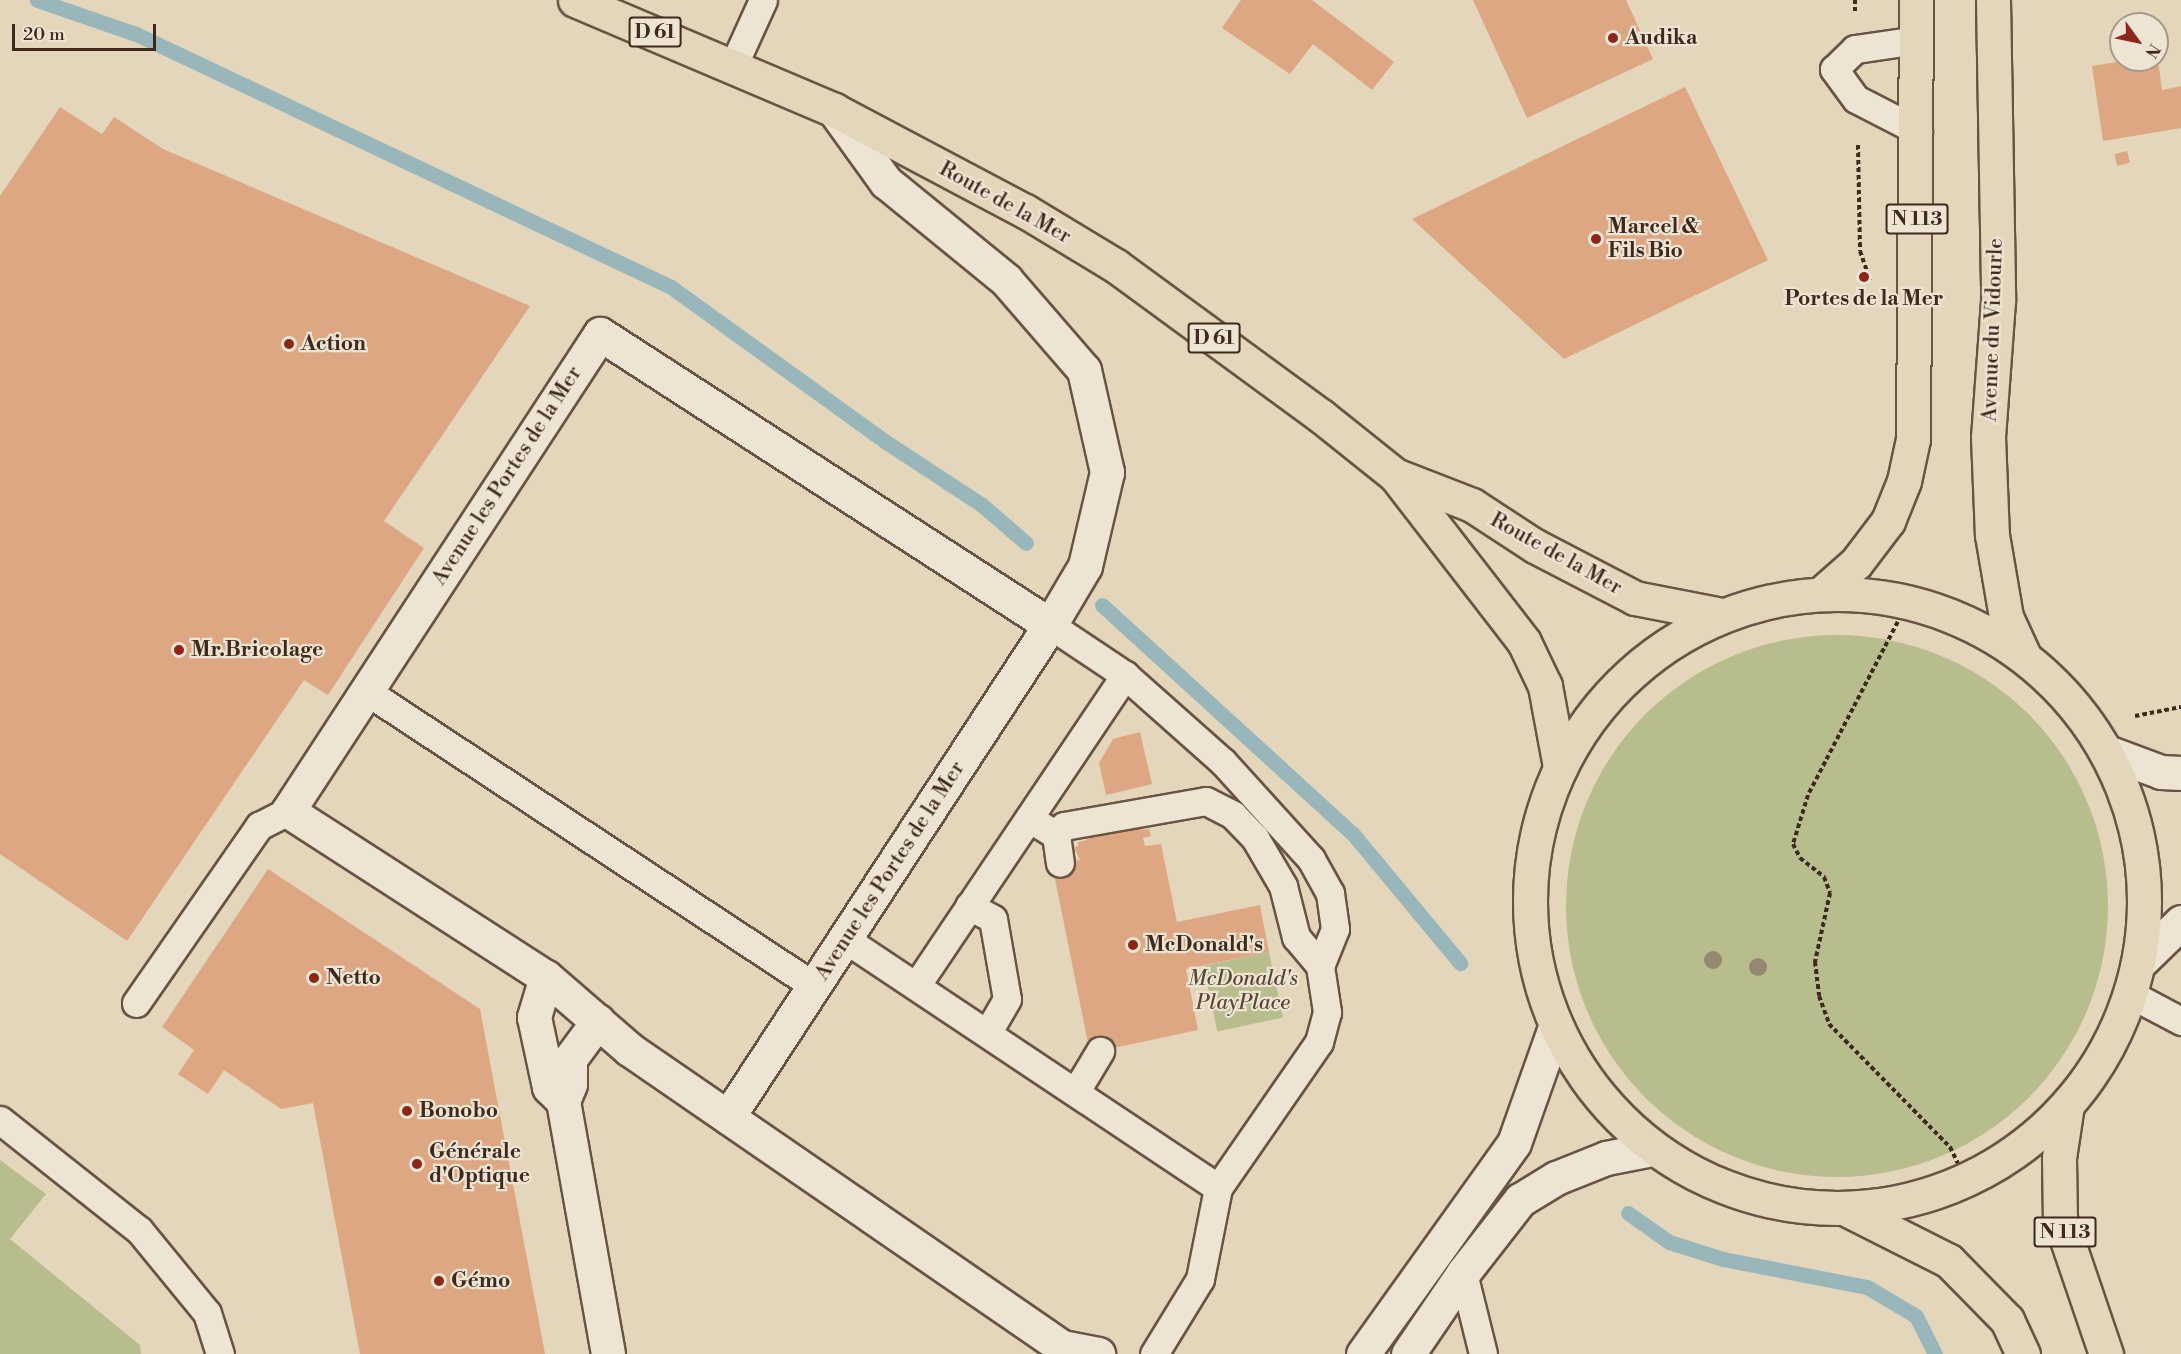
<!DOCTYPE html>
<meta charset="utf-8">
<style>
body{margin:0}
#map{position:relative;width:2181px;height:1354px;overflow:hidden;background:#e3d6bb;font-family:"Libre Bodoni",serif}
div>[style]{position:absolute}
.green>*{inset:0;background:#b8bd8d;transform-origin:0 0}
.round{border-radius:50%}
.stream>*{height:15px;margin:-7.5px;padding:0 7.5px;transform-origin:7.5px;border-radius:7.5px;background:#99b7ba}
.building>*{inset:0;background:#dea784;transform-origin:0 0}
.path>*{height:4px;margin-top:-2px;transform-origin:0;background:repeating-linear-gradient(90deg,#3f291d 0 4.5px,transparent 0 7.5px)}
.roads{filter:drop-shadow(2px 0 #685444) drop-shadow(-2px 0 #685444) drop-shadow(0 2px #685444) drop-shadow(0 -2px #685444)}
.service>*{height:27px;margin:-13.5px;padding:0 13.5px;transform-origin:13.5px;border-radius:13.5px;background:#ede4d3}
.minor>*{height:33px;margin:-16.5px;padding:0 16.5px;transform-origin:16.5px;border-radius:16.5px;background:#ede4d3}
.primary>*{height:33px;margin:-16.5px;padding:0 16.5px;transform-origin:16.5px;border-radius:16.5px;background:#e3d6bb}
.primary>.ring{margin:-16.5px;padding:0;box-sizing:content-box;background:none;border:33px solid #e3d6bb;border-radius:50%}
.trees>*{width:18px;height:18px;margin:-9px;border-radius:50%;background:#968770}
.dots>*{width:16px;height:16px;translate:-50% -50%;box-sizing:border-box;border:3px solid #ede4d3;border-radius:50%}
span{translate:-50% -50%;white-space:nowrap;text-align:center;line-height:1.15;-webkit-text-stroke:4.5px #ede4d3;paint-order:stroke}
.shield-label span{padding:2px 4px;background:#ede4d3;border:2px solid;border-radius:4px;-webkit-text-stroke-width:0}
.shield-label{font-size:20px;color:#3f291d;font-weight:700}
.poi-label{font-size:21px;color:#3f291d;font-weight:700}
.left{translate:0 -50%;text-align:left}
.street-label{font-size:21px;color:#3f291d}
.park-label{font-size:21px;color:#574733;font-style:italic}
.north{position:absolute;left:2109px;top:12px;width:60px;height:60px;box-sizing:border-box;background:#ede4d3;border:2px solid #a7998a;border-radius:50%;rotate:123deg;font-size:16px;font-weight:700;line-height:24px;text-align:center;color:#3f291d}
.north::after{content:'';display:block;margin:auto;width:21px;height:27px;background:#8f2418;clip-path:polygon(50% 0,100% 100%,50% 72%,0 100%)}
.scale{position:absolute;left:12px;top:24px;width:144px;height:27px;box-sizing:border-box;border:3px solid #3f291d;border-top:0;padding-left:8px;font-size:18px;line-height:21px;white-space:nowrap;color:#3f291d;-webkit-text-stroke:4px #ede4d3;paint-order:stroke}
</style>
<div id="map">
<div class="green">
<i class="round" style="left:1566px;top:635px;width:542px;height:542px"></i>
<i style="left:1269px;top:952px;width:67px;height:67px;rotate:78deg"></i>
<i style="clip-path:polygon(0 1160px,46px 1194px,10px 1239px,140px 1345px,141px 1354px,0 1354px)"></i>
</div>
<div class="stream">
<i style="left:37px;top:0;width:105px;rotate:19deg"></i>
<i style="left:136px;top:34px;width:592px;rotate:25.31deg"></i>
<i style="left:671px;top:287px;width:265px;rotate:35.8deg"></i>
<i style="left:886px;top:442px;width:115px;rotate:33.3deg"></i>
<i style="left:982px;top:505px;width:58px;rotate:40.8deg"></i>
<i style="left:1102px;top:605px;width:340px;rotate:42.4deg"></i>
<i style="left:1353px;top:834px;width:168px;rotate:50.3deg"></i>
<i style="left:1628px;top:1213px;width:50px;rotate:35.3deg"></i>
<i style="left:1669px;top:1242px;width:57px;rotate:17.5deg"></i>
<i style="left:1723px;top:1259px;width:147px;rotate:11deg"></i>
<i style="left:1867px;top:1287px;width:57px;rotate:30.6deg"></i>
<i style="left:1916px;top:1316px;width:42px;rotate:63.4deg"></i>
</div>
<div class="building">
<i style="clip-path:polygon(1241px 0,1312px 0,1394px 62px,1372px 90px,1313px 44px,1290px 74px,1222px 28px)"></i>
<i style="clip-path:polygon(1473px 0,1626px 0,1653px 59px,1527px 118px)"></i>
<i style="clip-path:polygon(2130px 60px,2158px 60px,2162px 90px,2181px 86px,2181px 128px,2103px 141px,2092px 66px)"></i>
<i style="clip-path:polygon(1685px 87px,1768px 260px,1564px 359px,1412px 219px)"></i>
<i style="clip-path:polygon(60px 107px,102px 134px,114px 117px,163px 149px,530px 306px,384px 521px,424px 548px,328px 695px,304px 680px,127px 941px,0 854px,0 196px)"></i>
<i style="left:2127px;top:151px;width:12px;height:13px;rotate:76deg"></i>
<i style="clip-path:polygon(1140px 732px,1152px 784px,1106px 795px,1099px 763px,1113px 739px)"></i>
<i style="clip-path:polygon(1139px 821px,1142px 830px,1149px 829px,1151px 836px,1143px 838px,1145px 846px,1161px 844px,1177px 922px,1260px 905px,1269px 952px,1186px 969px,1198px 1030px,1090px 1053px,1052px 864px,1080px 860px,1074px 847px,1078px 846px,1078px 842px,1087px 840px,1085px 828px)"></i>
<i style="clip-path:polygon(268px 869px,480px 1009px,545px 1354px,360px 1354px,313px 1103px,281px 1109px,224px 1070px,208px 1094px,178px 1074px,194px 1050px,162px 1027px)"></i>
</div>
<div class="path">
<i style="left:1855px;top:11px;width:11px;rotate:-90deg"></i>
<i style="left:1858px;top:145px;width:106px;rotate:88.9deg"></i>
<i style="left:1860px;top:251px;width:31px;rotate:71deg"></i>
<i style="left:1908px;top:602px;width:217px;rotate:117.4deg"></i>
<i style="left:1808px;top:795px;width:51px;rotate:107deg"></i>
<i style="left:1793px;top:844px;width:16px;rotate:63deg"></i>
<i style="left:1800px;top:858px;width:31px;rotate:38deg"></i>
<i style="left:1824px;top:877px;width:17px;rotate:69deg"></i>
<i style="left:1830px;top:893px;width:71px;rotate:102.3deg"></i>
<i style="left:1815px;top:962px;width:34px;rotate:83deg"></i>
<i style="left:1819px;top:996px;width:30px;rotate:70deg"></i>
<i style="left:1829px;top:1024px;width:173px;rotate:45.5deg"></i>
<i style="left:1950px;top:1147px;width:37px;rotate:64deg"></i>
<i style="left:2135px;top:716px;width:47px;rotate:-11.1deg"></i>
</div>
<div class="roads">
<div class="service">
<i style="left:1917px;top:40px;width:63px;rotate:171.7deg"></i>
<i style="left:1855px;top:49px;width:29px;rotate:136deg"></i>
<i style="left:1834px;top:69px;width:37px;rotate:54deg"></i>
<i style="left:1856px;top:99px;width:70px;rotate:27.3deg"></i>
<i style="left:734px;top:64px;width:70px;rotate:-65.6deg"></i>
<i style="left:1050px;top:625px;width:90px;rotate:33.7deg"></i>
<i style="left:1125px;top:675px;width:131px;rotate:41.6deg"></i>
<i style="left:1223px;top:762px;width:131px;rotate:47.8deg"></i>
<i style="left:1311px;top:859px;width:39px;rotate:61deg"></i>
<i style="left:1330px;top:893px;width:36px;rotate:82deg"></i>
<i style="left:1335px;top:929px;width:40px;rotate:112deg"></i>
<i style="left:1320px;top:966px;width:47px;rotate:81.3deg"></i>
<i style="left:1327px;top:1012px;width:31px;rotate:105deg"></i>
<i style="left:1319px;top:1042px;width:178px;rotate:124.7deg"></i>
<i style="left:1218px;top:1188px;width:93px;rotate:101.2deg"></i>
<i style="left:1200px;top:1279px;width:88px;rotate:121.5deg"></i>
<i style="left:366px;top:691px;width:536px;rotate:33.36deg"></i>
<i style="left:1040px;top:825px;width:19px;rotate:32deg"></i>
<i style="left:1056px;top:835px;width:28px;rotate:82deg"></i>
<i style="left:1056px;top:835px;width:12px;rotate:-48deg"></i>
<i style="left:1064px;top:826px;width:144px;rotate:-10deg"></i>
<i style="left:1206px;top:801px;width:30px;rotate:27deg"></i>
<i style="left:1233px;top:815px;width:32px;rotate:46deg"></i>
<i style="left:1255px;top:838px;width:56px;rotate:59.7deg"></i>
<i style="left:1283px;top:886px;width:53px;rotate:75.7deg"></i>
<i style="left:1296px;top:937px;width:38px;rotate:50deg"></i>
<i style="left:969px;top:906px;width:27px;rotate:28deg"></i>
<i style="left:993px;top:919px;width:81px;rotate:80.1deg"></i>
<i style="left:1007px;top:999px;width:39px;rotate:120deg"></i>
<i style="left:845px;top:939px;width:448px;rotate:33.7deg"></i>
<i style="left:916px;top:986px;width:375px;rotate:-56.1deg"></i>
<i style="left:2130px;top:994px;width:58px;rotate:27.9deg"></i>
<i style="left:136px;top:1003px;width:216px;rotate:-55.2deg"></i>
<i style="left:259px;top:826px;width:33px;rotate:-27deg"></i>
<i style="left:1076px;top:1091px;width:47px;rotate:-59deg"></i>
<i style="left:0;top:1120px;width:177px;rotate:38.4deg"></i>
<i style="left:139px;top:1230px;width:107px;rotate:50.7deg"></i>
<i style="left:207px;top:1313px;width:43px;rotate:72.4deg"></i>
<i style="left:1463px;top:1273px;width:83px;rotate:76.1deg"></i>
</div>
<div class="minor">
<i style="left:834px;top:110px;width:89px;rotate:54.2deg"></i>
<i style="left:886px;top:182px;width:155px;rotate:39.2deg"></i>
<i style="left:1006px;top:280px;width:119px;rotate:49.1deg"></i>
<i style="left:1084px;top:370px;width:105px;rotate:77.3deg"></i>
<i style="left:1107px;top:472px;width:97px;rotate:103.2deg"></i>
<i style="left:1085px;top:566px;width:69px;rotate:120.7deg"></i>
<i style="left:2107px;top:752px;width:58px;rotate:20.3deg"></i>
<i style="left:2161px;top:772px;width:20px;rotate:3deg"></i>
<i style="left:2138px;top:964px;width:60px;rotate:-44.3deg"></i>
<i style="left:546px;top:977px;width:42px;rotate:106.7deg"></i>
<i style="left:534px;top:1017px;width:72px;rotate:77.9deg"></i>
<i style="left:549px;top:1087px;width:20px;rotate:45deg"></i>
<i style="left:598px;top:1021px;width:47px;rotate:126.4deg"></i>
<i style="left:570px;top:1059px;width:25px;rotate:90deg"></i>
<i style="left:570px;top:1084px;width:18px;rotate:112deg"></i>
<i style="left:563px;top:1101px;width:257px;rotate:79.9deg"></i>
<i style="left:728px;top:1117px;width:588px;rotate:-56.8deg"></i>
<i style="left:1050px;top:625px;width:536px;rotate:-147.11deg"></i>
<i style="left:600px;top:334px;width:570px;rotate:123.19deg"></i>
<i style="left:288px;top:811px;width:307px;rotate:32.8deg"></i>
<i style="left:546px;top:977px;width:110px;rotate:40.9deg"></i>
<i style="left:629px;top:1049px;width:526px;rotate:34.54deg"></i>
<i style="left:1062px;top:1347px;width:37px;rotate:11deg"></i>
<i style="left:1363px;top:1354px;width:259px;rotate:-54.4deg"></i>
<i style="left:1514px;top:1143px;width:123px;rotate:-70.5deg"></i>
<i style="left:1408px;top:1354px;width:98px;rotate:-55.8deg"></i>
<i style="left:1463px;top:1273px;width:93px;rotate:-52deg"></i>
<i style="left:1520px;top:1200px;width:42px;rotate:-31.4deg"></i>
<i style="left:1556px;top:1178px;width:54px;rotate:-21.8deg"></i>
<i style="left:1606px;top:1158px;width:47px;rotate:-11.1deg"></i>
</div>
<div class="primary">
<i style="left:575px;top:0;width:281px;rotate:23deg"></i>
<i style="left:834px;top:110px;width:216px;rotate:27.9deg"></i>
<i style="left:1025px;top:211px;width:106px;rotate:31.1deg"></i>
<i style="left:1116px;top:266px;width:254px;rotate:36.2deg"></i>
<i style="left:1321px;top:416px;width:95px;rotate:38.6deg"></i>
<i style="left:1395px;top:475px;width:211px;rotate:52.3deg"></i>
<i style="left:1524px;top:642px;width:49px;rotate:64.5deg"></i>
<i style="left:1545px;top:686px;width:82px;rotate:79.5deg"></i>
<i style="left:1993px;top:0;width:301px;rotate:89deg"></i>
<i style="left:1998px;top:301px;width:136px;rotate:94.2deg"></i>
<i style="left:1988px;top:437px;width:98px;rotate:87.7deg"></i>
<i style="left:1992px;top:535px;width:83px;rotate:80.3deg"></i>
<i style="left:2006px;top:617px;width:41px;rotate:65.3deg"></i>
<i style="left:1395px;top:475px;width:83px;rotate:21.3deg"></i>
<i style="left:1472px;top:505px;width:75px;rotate:33.1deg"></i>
<i style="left:1535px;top:546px;width:113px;rotate:27.5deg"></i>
<i style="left:1635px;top:598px;width:89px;rotate:11.1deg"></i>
<i style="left:1822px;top:593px;width:45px;rotate:-41.4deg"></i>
<i style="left:1856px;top:563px;width:53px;rotate:-52.7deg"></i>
<i style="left:1888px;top:521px;width:43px;rotate:-68.2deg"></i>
<i style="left:1904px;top:481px;width:43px;rotate:-77.9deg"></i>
<i style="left:1913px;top:439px;width:439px;rotate:-89.6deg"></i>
<i class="ring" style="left:1530px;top:594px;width:581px;height:581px"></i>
<i style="left:2067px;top:1105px;width:54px;rotate:98.6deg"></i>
<i style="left:2059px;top:1158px;width:61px;rotate:89.1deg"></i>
<i style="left:2060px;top:1219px;width:143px;rotate:71.2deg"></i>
<i style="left:1846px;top:1209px;width:115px;rotate:26.8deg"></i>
<i style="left:1949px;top:1261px;width:83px;rotate:45.5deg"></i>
<i style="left:2007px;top:1320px;width:38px;rotate:65deg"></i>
</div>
</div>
<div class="trees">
<i style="left:1713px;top:960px"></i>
<i style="left:1758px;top:967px"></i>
</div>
<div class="dots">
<i style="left:1613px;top:38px;background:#8f2418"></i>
<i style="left:1596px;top:239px;background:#8f2418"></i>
<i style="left:1864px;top:277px;background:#8f2418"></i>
<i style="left:289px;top:344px;background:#8f2418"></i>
<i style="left:179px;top:650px;background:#8f2418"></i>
<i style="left:1133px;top:945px;background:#8f2418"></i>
<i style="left:314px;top:978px;background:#8f2418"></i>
<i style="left:407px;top:1111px;background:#8f2418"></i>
<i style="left:417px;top:1164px;background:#8f2418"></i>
<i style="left:439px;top:1281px;background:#8f2418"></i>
</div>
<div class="shield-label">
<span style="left:655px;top:32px">D 61</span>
<span style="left:1917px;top:219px">N 113</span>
<span style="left:1214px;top:338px">D 61</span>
<span style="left:2065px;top:1232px">N 113</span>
</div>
<div class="poi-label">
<span class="left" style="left:1625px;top:38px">Audika</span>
<span class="left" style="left:1608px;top:239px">Marcel &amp;<br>Fils Bio</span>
<span style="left:1864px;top:299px">Portes de la Mer</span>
<span class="left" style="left:301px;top:344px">Action</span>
<span class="left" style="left:191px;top:650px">Mr.Bricolage</span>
<span class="left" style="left:1145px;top:945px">McDonald's</span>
<span class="left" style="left:326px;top:978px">Netto</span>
<span class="left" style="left:419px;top:1111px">Bonobo</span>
<span class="left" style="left:429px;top:1164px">Générale<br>d'Optique</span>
<span class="left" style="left:451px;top:1281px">Gémo</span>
</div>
<div class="street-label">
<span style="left:1005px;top:203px;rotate:29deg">Route de la Mer</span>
<span style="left:1993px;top:330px;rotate:-88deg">Avenue du Vidourle</span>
<span style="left:507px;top:476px;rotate:-57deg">Avenue les Portes de la Mer</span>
<span style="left:1556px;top:554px;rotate:29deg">Route de la Mer</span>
<span style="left:890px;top:871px;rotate:-57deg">Avenue les Portes de la Mer</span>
</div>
<div class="park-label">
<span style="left:1243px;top:991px">McDonald's<br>PlayPlace</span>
</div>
<div class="north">N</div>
<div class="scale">20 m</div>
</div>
